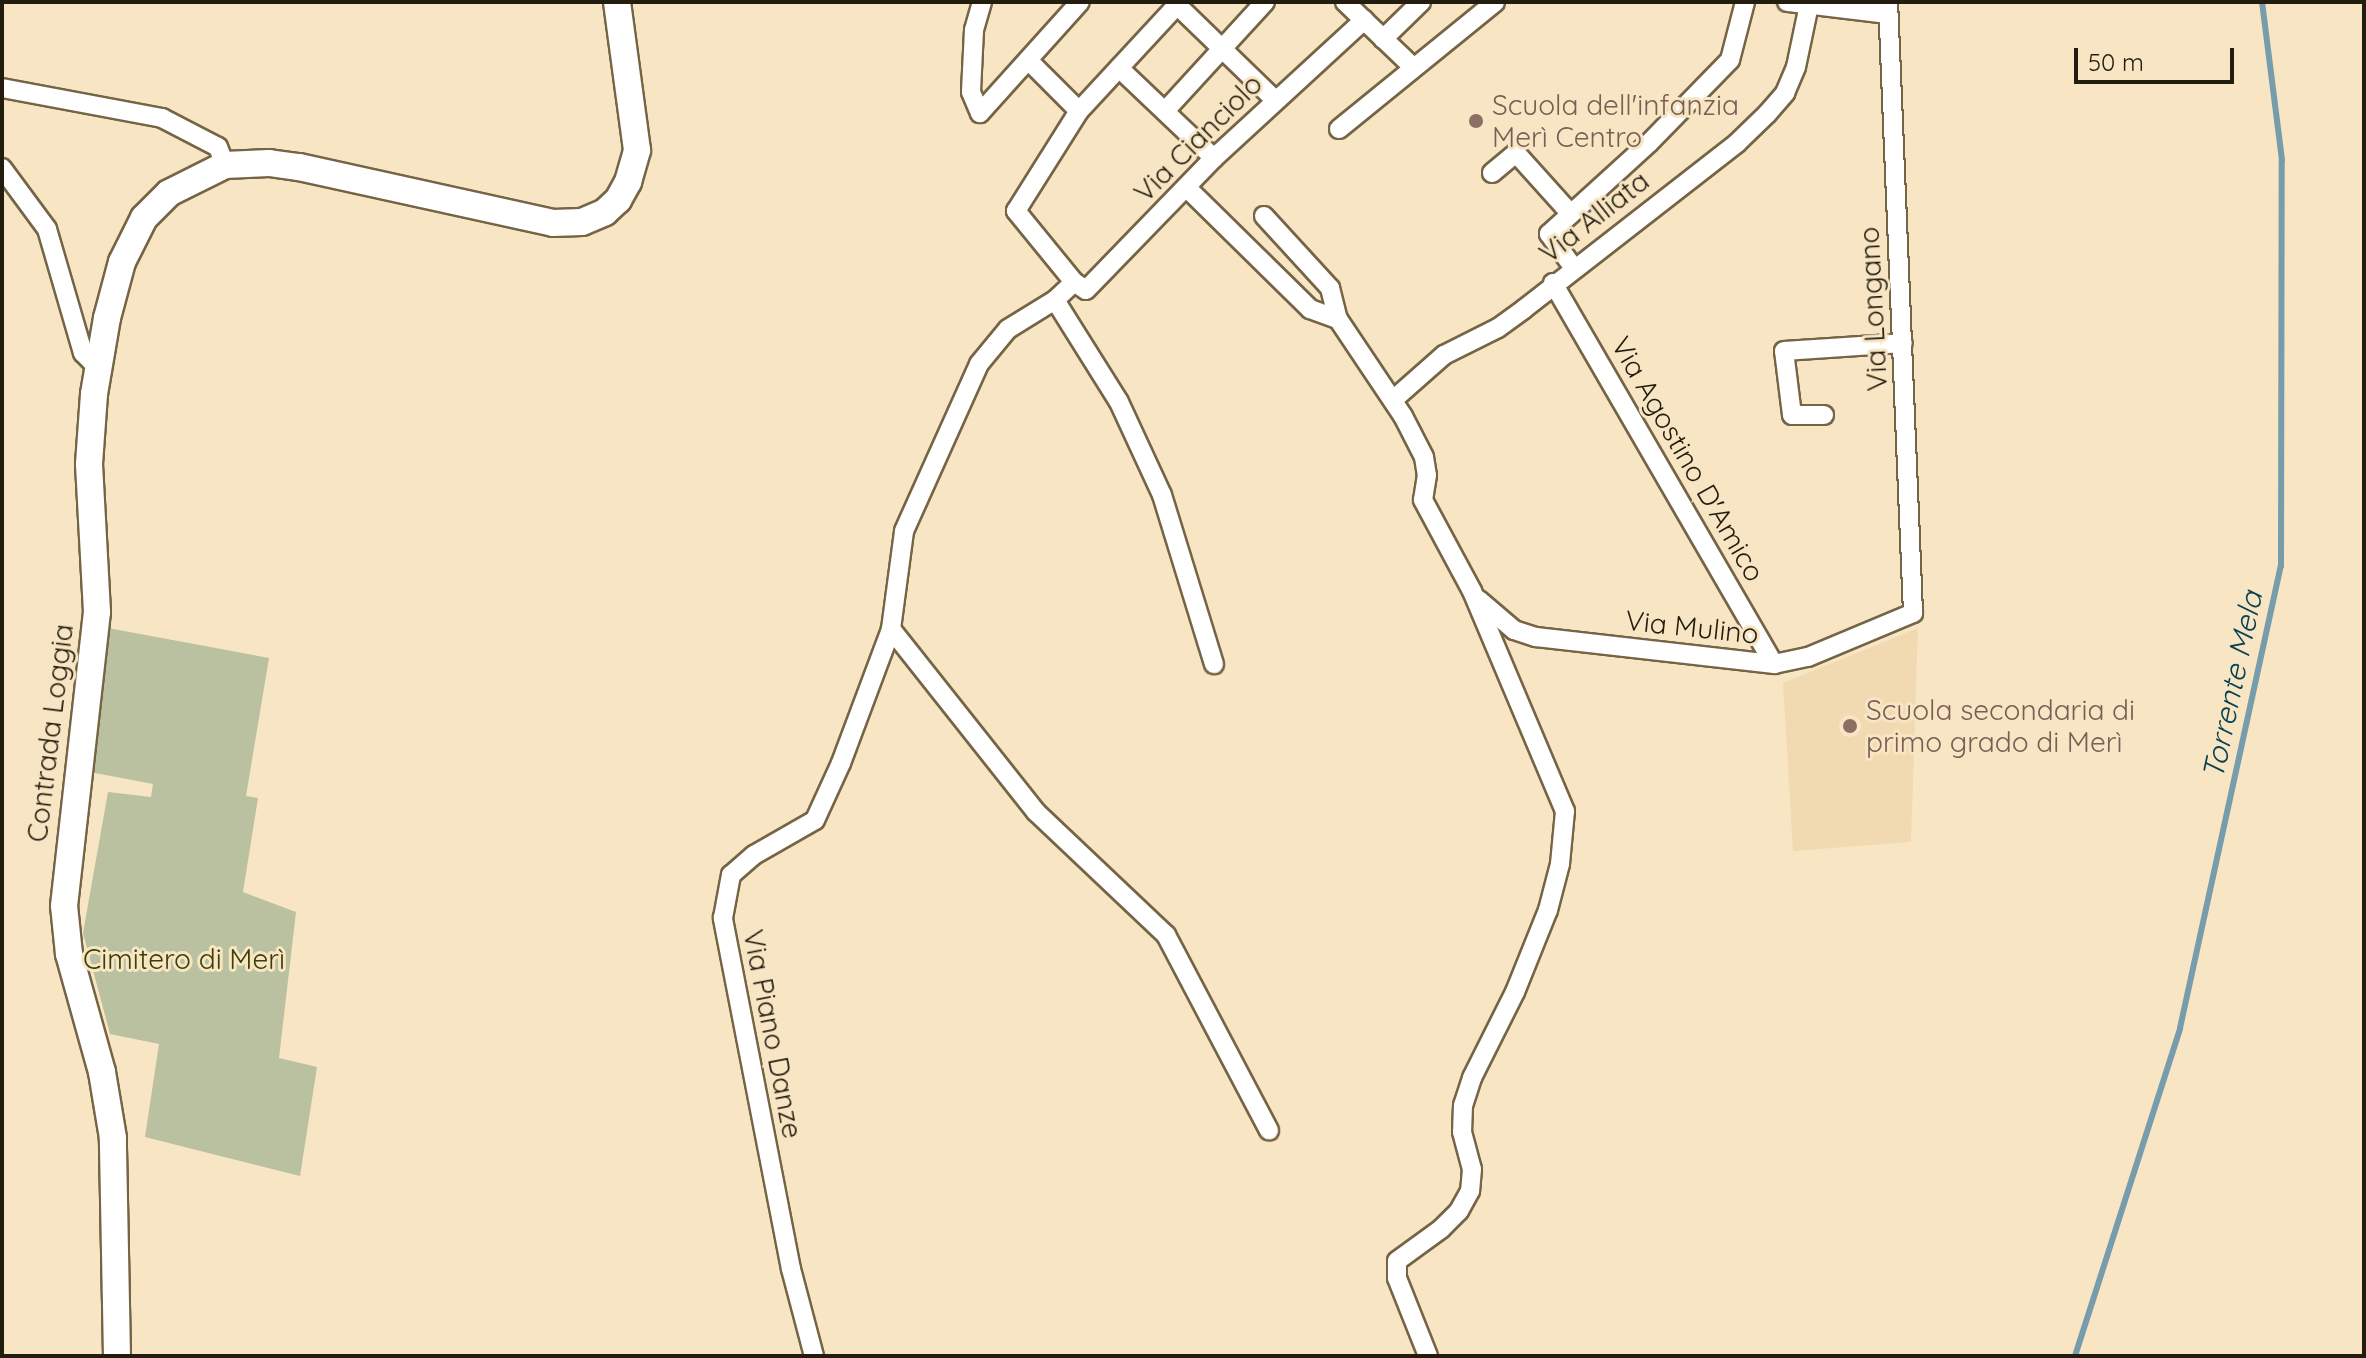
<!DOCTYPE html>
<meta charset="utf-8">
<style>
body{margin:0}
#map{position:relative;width:2366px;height:1358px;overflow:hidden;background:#f8e5c3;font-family:Quicksand,sans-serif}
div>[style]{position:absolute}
.built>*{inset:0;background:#f1dab1}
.green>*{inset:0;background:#b9c1a0}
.stream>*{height:6px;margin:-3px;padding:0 3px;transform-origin:3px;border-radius:3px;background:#779cac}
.roads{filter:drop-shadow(2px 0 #756445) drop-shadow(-2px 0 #756445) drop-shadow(0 2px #756445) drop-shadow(0 -2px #756445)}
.street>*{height:18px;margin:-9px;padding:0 9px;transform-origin:9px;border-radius:9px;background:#fff}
.secondary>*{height:26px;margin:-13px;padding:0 13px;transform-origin:13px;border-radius:13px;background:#fff}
.dots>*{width:22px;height:22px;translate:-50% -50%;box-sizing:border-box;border:4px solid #f8e5c3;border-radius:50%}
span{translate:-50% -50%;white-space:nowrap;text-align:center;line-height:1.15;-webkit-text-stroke:6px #f8e5c3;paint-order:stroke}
.education-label{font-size:28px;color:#785e54}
.left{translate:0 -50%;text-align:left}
.street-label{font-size:28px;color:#231d10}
.park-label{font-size:28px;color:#384005}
.water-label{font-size:30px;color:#094153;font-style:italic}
.frame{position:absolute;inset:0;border:4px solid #231d10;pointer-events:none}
.scale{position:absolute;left:2074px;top:48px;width:160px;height:36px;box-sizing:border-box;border:4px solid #231d10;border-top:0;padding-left:10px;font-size:24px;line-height:28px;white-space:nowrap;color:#231d10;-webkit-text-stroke:6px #f8e5c3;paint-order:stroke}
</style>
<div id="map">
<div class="built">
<i style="clip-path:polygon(1918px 628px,1911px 842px,1793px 851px,1783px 683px)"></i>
</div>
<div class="green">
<i style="clip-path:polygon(108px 628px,269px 658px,246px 796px,258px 798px,243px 892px,296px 912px,279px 1058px,317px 1067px,300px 1176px,145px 1137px,159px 1044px,110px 1034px,83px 933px,108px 792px,151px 797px,153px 784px,90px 772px)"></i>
</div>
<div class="stream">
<i style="left:2075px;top:1356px;width:344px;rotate:-72.2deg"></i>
<i style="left:2180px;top:1028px;width:473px;rotate:-77.7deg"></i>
<i style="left:2281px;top:566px;width:406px;rotate:-89.9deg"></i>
<i style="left:2282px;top:160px;width:159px;rotate:-97.2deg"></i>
</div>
<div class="roads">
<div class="street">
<i style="left:982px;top:2px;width:29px;rotate:106deg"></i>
<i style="left:974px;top:30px;width:62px;rotate:92.8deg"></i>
<i style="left:971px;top:92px;width:23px;rotate:67deg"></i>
<i style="left:980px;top:113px;width:149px;rotate:-48deg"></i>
<i style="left:1345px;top:2px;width:94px;rotate:43.7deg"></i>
<i style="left:1787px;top:2px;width:101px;rotate:6.8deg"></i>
<i style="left:1177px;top:5px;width:136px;rotate:44.1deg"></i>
<i style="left:1383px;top:39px;width:53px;rotate:-44.2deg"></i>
<i style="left:1028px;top:60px;width:72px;rotate:45deg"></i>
<i style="left:1119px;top:68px;width:131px;rotate:43.5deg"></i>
<i style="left:2px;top:88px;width:163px;rotate:10.6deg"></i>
<i style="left:162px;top:118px;width:63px;rotate:27.4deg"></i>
<i style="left:218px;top:147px;width:19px;rotate:69deg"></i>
<i style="left:1165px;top:111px;width:148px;rotate:-47.5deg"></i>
<i style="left:1339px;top:129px;width:201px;rotate:-39.1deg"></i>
<i style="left:2px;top:168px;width:76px;rotate:53.6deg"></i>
<i style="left:47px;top:229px;width:129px;rotate:73.8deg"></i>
<i style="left:83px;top:353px;width:21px;rotate:45deg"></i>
<i style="left:1492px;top:173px;width:31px;rotate:-40deg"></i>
<i style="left:1516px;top:153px;width:82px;rotate:48deg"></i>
<i style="left:1186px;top:187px;width:174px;rotate:44.5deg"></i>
<i style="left:1310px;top:309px;width:30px;rotate:20deg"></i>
<i style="left:1338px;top:319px;width:117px;rotate:56.2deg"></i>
<i style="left:1403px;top:416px;width:46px;rotate:62.9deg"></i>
<i style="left:1424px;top:457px;width:18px;rotate:81deg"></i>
<i style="left:1427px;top:475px;width:25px;rotate:99deg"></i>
<i style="left:1423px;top:500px;width:103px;rotate:61.7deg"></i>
<i style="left:1472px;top:591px;width:239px;rotate:67.1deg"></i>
<i style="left:1565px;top:811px;width:53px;rotate:95.4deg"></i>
<i style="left:1560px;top:864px;width:48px;rotate:104.6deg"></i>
<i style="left:1548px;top:910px;width:88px;rotate:111.9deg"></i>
<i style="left:1515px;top:992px;width:96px;rotate:116.6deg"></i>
<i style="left:1472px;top:1078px;width:28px;rotate:108deg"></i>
<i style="left:1463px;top:1105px;width:27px;rotate:92deg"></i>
<i style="left:1462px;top:1132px;width:38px;rotate:75deg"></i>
<i style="left:1472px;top:1169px;width:22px;rotate:95deg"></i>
<i style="left:1470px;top:1191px;width:23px;rotate:119deg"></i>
<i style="left:1459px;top:1211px;width:25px;rotate:135deg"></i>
<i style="left:1441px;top:1229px;width:54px;rotate:144deg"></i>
<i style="left:1397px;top:1261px;width:17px;rotate:90deg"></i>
<i style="left:1397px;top:1278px;width:84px;rotate:68.3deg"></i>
<i style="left:1264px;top:216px;width:98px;rotate:47.5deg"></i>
<i style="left:1330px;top:288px;width:32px;rotate:76deg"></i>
<i style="left:1573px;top:267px;width:41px;rotate:-126deg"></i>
<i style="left:1549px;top:234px;width:135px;rotate:-42.3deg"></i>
<i style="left:1649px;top:143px;width:116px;rotate:-45.7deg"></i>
<i style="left:1730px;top:60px;width:60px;rotate:-75.5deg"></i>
<i style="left:1074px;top:282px;width:14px;rotate:34deg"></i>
<i style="left:1086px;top:290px;width:184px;rotate:-45.9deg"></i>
<i style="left:1214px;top:158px;width:204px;rotate:-42.6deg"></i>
<i style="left:1553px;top:283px;width:440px;rotate:59.9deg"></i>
<i style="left:1055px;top:300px;width:120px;rotate:57.9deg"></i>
<i style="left:1119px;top:402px;width:102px;rotate:65.2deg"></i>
<i style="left:1162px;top:495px;width:177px;rotate:72.9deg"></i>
<i style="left:1393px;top:400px;width:68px;rotate:-41.4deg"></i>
<i style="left:1444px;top:355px;width:60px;rotate:-26.6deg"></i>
<i style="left:1498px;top:328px;width:32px;rotate:-36deg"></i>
<i style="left:1524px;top:309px;width:270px;rotate:-37.9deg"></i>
<i style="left:1737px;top:143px;width:42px;rotate:-44deg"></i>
<i style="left:1767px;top:114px;width:28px;rotate:-49deg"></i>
<i style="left:1785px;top:93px;width:28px;rotate:-67deg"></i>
<i style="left:1796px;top:67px;width:63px;rotate:-78.2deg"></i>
<i style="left:1824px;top:415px;width:32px;rotate:180deg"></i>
<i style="left:1792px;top:415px;width:64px;rotate:-97.1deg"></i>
<i style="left:1784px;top:351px;width:119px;rotate:-3.8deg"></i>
<i style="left:1479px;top:600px;width:46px;rotate:40.6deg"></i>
<i style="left:1514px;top:630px;width:23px;rotate:18deg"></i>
<i style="left:1536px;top:637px;width:240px;rotate:6.5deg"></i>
<i style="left:1774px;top:664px;width:35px;rotate:-12deg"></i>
<i style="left:1808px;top:657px;width:114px;rotate:-22.7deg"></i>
<i style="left:1913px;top:613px;width:612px;rotate:-92.34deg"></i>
<i style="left:891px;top:629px;width:233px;rotate:51.6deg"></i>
<i style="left:1036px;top:812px;width:179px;rotate:43.4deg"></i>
<i style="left:1166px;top:935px;width:221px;rotate:62.2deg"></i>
<i style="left:814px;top:1356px;width:90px;rotate:-104.8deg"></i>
<i style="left:791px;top:1269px;width:358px;rotate:-101deg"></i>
<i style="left:723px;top:918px;width:44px;rotate:-79.5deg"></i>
<i style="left:731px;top:875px;width:30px;rotate:-41deg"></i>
<i style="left:754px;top:855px;width:70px;rotate:-29.8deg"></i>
<i style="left:815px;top:820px;width:63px;rotate:-65.5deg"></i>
<i style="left:841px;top:763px;width:143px;rotate:-69.5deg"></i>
<i style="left:891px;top:629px;width:99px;rotate:-82.4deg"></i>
<i style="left:904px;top:531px;width:183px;rotate:-65.8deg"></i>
<i style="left:979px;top:364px;width:45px;rotate:-50.4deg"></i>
<i style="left:1008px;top:329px;width:55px;rotate:-31.7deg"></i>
<i style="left:1055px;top:300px;width:26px;rotate:-43deg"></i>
<i style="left:1074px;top:282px;width:92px;rotate:-129.2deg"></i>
<i style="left:1016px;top:211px;width:118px;rotate:-57.8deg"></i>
<i style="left:1079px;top:111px;width:149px;rotate:-47.2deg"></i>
</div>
<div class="secondary">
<i style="left:117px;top:1356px;width:218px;rotate:-91.1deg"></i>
<i style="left:113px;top:1138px;width:67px;rotate:-99.5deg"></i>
<i style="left:102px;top:1072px;width:123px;rotate:-105.6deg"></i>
<i style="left:69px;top:954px;width:48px;rotate:-95.9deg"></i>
<i style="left:64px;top:906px;width:296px;rotate:-83.6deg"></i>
<i style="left:97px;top:612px;width:148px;rotate:-93.1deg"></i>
<i style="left:89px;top:464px;width:70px;rotate:-85.9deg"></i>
<i style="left:94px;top:394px;width:77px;rotate:-80.3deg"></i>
<i style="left:107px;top:318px;width:58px;rotate:-75deg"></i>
<i style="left:122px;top:262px;width:49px;rotate:-63.4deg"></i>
<i style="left:144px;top:218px;width:35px;rotate:-45deg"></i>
<i style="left:169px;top:193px;width:63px;rotate:-26.6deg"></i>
<i style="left:225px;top:165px;width:44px;rotate:-2.6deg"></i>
<i style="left:269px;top:163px;width:30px;rotate:8deg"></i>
<i style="left:299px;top:167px;width:260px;rotate:12.4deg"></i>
<i style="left:553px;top:223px;width:29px;rotate:-2deg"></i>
<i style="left:582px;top:222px;width:25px;rotate:-23deg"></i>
<i style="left:605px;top:212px;width:18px;rotate:-43deg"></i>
<i style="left:618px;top:200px;width:21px;rotate:-61deg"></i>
<i style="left:628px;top:182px;width:33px;rotate:-74deg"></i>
<i style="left:637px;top:150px;width:149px;rotate:-97.7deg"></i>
</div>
</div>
<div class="dots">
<i style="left:1476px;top:121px;background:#8d6e63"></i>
<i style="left:1850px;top:726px;background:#8d6e63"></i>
</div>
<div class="education-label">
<span class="left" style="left:1492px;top:121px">Scuola dell'infanzia<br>Merì Centro</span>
<span class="left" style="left:1866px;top:726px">Scuola secondaria di<br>primo grado di Merì</span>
</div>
<div class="street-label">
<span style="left:1198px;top:138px;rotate:-45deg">Via Cianciolo</span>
<span style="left:1594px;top:217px;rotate:-38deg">Via Alliata</span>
<span style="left:1873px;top:309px;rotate:-93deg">Via Longano</span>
<span style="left:1688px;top:459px;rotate:60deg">Via Agostino D'Amico</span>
<span style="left:1692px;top:627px;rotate:6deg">Via Mulino</span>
<span style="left:50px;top:733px;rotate:-83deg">Contrada Loggia</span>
<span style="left:773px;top:1034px;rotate:79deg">Via Piano Danze</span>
</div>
<div class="park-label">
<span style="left:184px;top:959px">Cimitero di Merì</span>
</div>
<div class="water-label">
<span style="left:2232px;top:685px;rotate:-78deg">Torrente Mela</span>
</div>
<div class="frame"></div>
<div class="scale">50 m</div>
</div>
